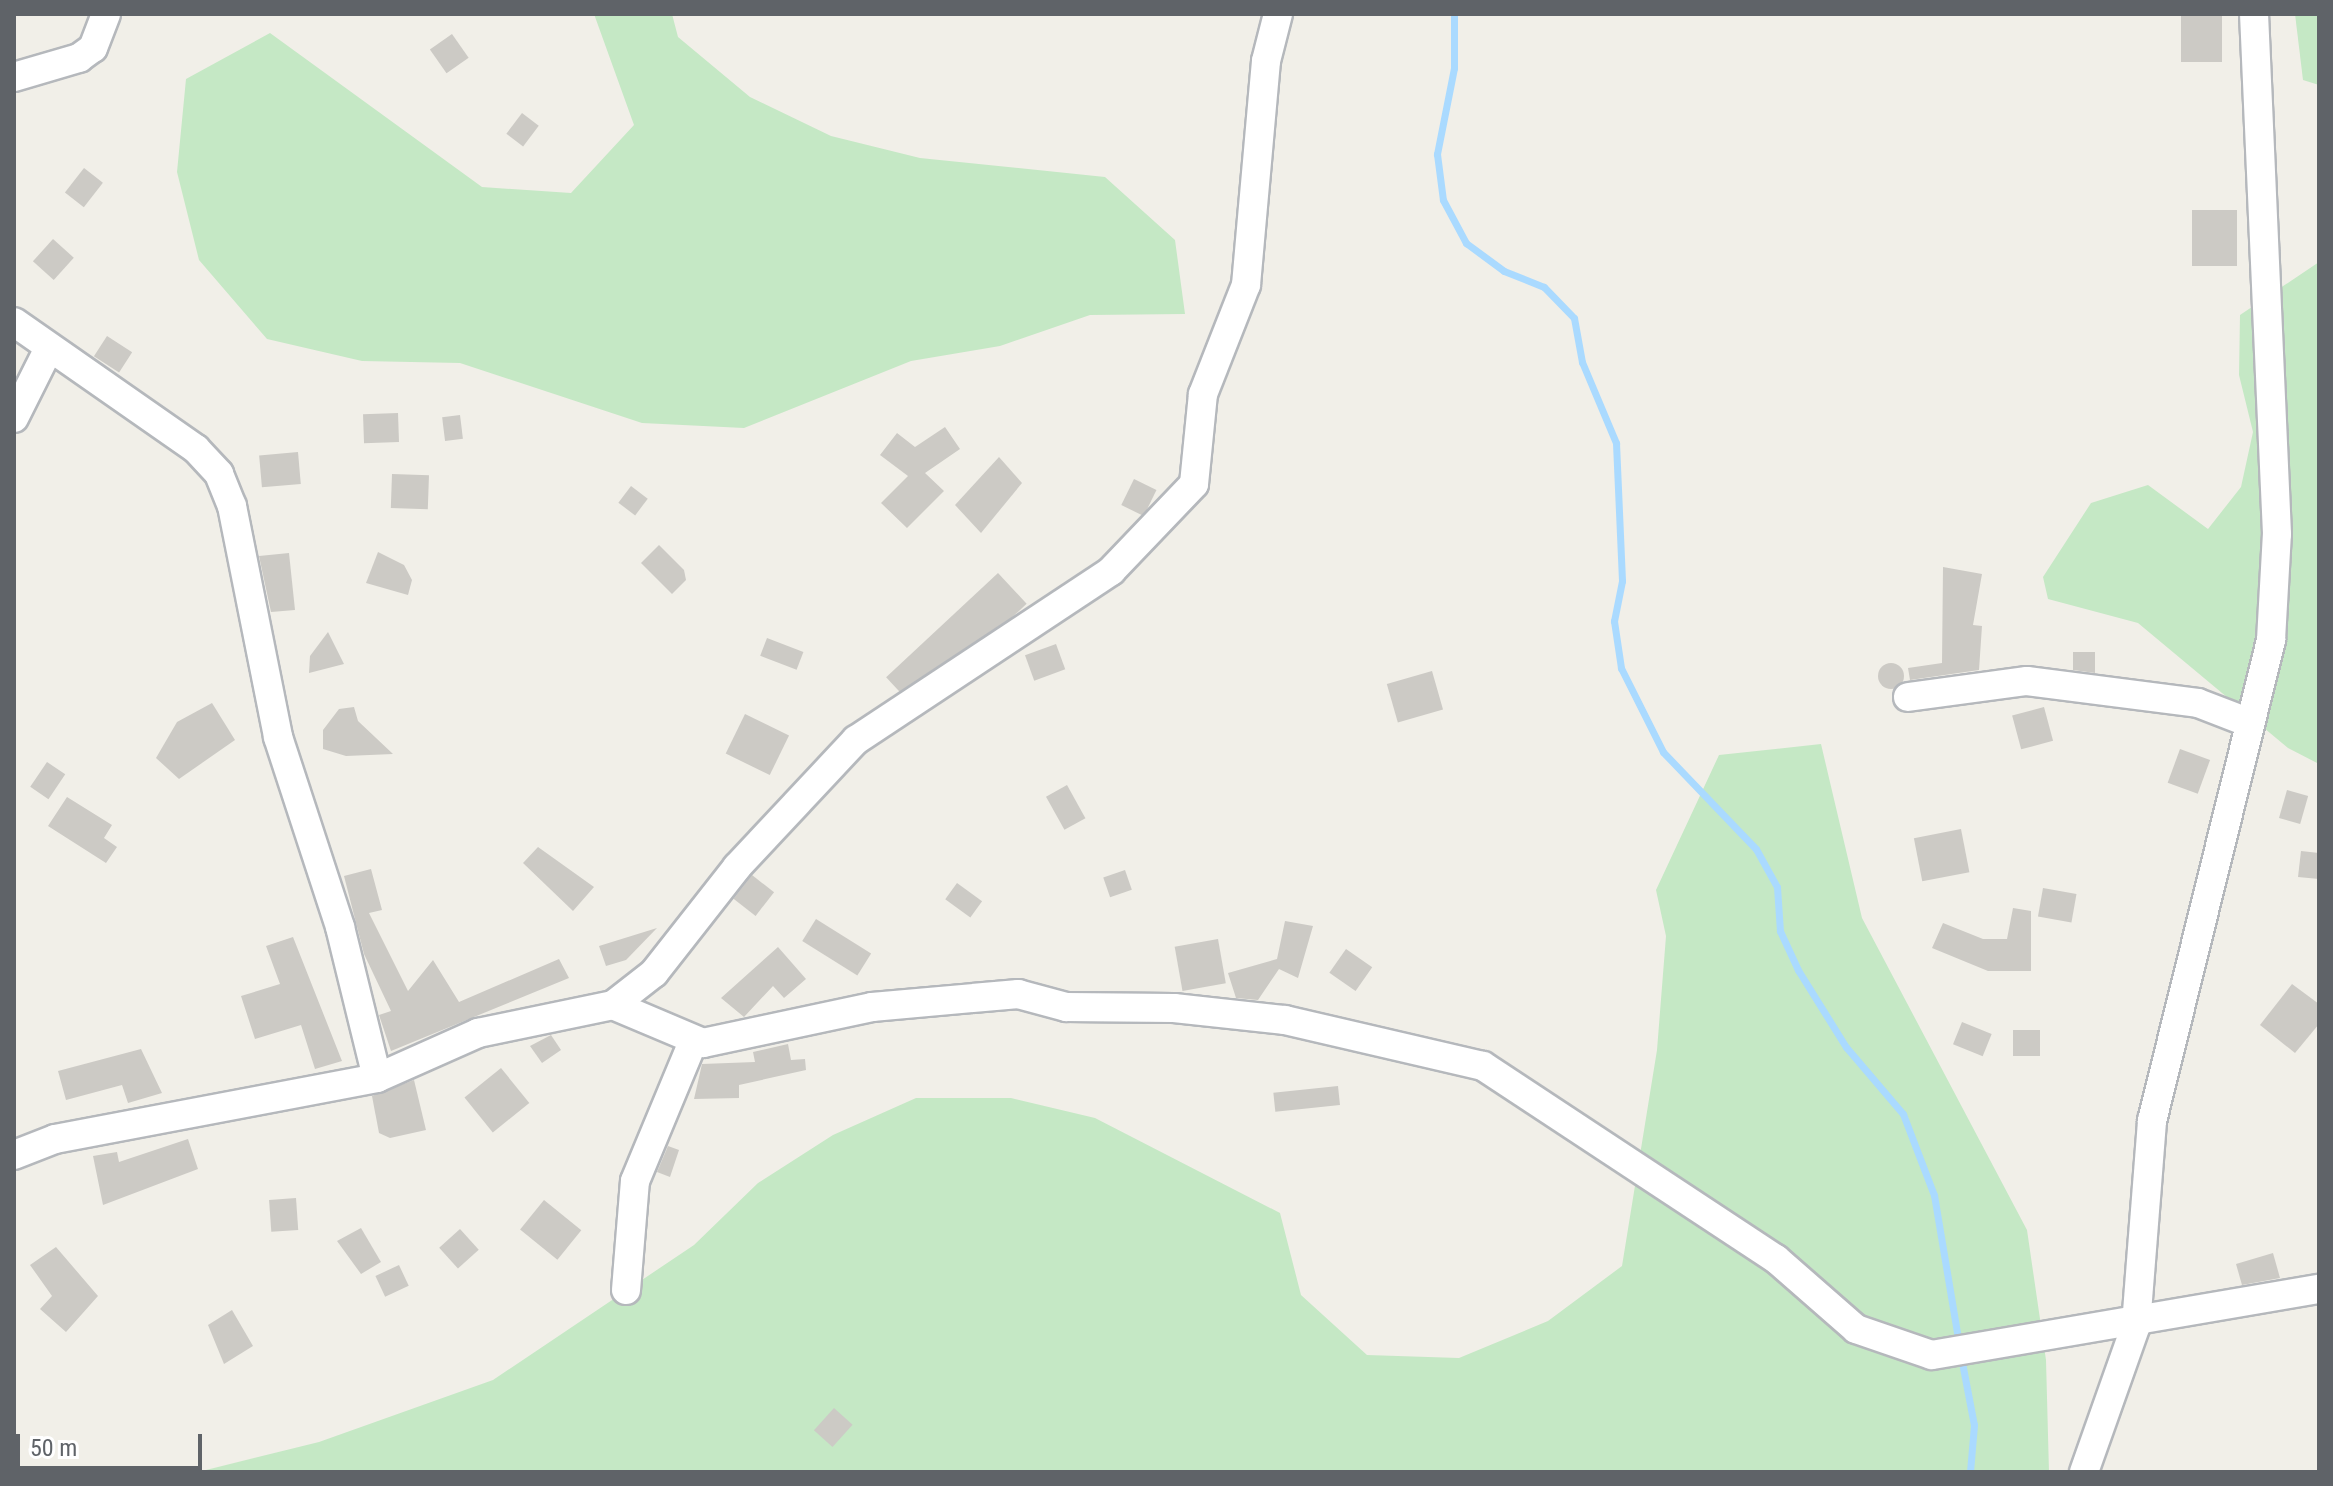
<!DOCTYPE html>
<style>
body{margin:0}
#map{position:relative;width:2333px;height:1486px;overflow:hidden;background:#f1efe8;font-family:"Roboto Condensed",sans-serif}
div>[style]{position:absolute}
.green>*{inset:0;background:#c5e8c5}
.stream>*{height:7px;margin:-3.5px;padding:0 3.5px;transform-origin:3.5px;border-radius:3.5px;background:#aadaff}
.building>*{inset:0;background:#cccac5;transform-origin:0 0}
.round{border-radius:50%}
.roads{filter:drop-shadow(2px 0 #b5b8bc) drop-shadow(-2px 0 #b5b8bc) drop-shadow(0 2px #b5b8bc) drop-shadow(0 -2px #b5b8bc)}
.minor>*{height:28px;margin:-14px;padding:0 14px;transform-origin:14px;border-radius:14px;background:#fff}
span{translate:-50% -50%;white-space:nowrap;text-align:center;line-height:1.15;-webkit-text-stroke:6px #fff;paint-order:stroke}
.frame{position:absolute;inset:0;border:16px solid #5f6368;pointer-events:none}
.scale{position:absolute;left:16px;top:1434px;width:186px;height:36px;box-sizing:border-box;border:4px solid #5f6368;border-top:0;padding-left:10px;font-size:24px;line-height:28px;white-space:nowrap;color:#5f6368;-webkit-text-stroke:6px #fff;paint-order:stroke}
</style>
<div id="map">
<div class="green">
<i style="clip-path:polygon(594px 14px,672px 14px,678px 37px,750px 97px,831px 136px,920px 158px,1105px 177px,1175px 240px,1185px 314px,1090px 315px,1000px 346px,911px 361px,744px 428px,642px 423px,460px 363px,362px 361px,267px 339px,199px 260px,177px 172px,186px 79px,270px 33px,482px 187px,571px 193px,634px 125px)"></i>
<i style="clip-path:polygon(2295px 14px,2319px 14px,2319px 85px,2303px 80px)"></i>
<i style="clip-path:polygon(2319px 262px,2319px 764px,2288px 748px,2138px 623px,2048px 599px,2043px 577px,2091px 503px,2148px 485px,2208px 529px,2241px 487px,2253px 432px,2239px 375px,2240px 315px)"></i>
<i style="clip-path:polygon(1821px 744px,1862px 918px,2027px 1230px,2046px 1360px,2049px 1472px,198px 1472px,319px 1442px,493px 1380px,694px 1245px,758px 1183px,833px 1135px,916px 1098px,1011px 1098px,1095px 1118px,1280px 1213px,1301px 1295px,1367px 1355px,1459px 1358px,1548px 1321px,1622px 1266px,1657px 1050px,1666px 936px,1656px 890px,1719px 755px)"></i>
</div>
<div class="stream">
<i style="left:1454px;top:14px;width:54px;rotate:90deg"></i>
<i style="left:1454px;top:68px;width:88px;rotate:101.2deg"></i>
<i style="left:1437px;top:154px;width:46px;rotate:82.6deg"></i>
<i style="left:1443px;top:200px;width:49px;rotate:61.9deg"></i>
<i style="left:1466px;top:243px;width:47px;rotate:36.4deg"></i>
<i style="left:1504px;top:271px;width:43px;rotate:21.8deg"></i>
<i style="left:1544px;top:287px;width:43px;rotate:45.9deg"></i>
<i style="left:1574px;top:318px;width:45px;rotate:79.7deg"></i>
<i style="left:1582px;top:362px;width:88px;rotate:67.2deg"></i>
<i style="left:1616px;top:443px;width:138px;rotate:87.5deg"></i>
<i style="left:1622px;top:581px;width:41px;rotate:101.3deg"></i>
<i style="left:1614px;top:621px;width:48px;rotate:81.5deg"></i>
<i style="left:1621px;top:668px;width:94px;rotate:63.4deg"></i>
<i style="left:1663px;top:752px;width:134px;rotate:46.2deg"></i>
<i style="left:1756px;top:849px;width:43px;rotate:61.1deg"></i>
<i style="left:1777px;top:887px;width:44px;rotate:86.1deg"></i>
<i style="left:1780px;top:931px;width:43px;rotate:65.2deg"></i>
<i style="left:1798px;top:970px;width:91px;rotate:58.1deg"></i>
<i style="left:1846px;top:1047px;width:88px;rotate:49.6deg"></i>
<i style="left:1903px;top:1114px;width:87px;rotate:69.1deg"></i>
<i style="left:1934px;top:1195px;width:152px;rotate:80.5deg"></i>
<i style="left:1961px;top:1357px;width:69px;rotate:79.2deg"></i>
<i style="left:1974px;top:1425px;width:47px;rotate:94.9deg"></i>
</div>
<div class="building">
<i style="left:2181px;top:14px;width:41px;height:48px"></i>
<i style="left:452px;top:34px;width:29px;height:27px;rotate:55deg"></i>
<i style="left:522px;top:113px;width:21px;height:26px;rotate:37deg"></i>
<i style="left:84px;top:168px;width:24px;height:31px;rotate:38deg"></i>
<i style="left:2192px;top:210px;width:45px;height:56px"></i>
<i style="left:53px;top:239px;width:28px;height:30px;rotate:42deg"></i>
<i style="left:107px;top:336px;width:30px;height:24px;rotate:33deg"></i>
<i style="left:398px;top:413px;width:29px;height:35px;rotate:88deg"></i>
<i style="left:460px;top:415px;width:24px;height:18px;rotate:83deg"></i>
<i style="clip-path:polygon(945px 427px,960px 449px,925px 473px,944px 491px,907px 528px,881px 503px,908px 476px,880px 455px,897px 433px,915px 447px)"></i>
<i style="left:298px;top:452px;width:32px;height:39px;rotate:85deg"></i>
<i style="clip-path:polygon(999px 457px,1022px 483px,981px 533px,955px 505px)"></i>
<i style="left:392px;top:474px;width:37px;height:34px;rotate:2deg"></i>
<i style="left:1134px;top:479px;width:25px;height:29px;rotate:26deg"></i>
<i style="left:631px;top:486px;width:21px;height:21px;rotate:37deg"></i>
<i style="clip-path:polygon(659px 545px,684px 570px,686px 580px,672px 594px,641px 563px)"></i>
<i style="clip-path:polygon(378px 552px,404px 565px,412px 580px,408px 595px,366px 583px)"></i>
<i style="clip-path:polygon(289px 553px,295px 610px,271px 612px,259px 556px)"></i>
<i style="clip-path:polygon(1943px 567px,1982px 574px,1973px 625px,1982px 626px,1979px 670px,1910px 680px,1908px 668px,1942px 663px)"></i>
<i style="left:998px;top:573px;width:42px;height:153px;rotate:47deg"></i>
<i style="clip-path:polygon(328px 632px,344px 664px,309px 673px,310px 656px)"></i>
<i style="left:767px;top:638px;width:39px;height:19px;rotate:21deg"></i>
<i style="left:1056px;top:644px;width:27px;height:33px;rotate:70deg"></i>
<i style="clip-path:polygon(2073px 652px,2095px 652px,2095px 673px,2073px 670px)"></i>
<i class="round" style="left:1878px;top:663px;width:26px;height:26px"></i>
<i style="left:1432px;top:671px;width:40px;height:47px;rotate:74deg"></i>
<i style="clip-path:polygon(212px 703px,235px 740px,179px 779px,156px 758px,177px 722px)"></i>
<i style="clip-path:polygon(354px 707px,358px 721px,393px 754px,346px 756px,323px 749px,323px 730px,339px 709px)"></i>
<i style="left:2044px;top:707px;width:35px;height:33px;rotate:75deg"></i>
<i style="left:745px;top:714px;width:49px;height:44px;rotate:26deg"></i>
<i style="left:2180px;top:749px;width:32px;height:36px;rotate:20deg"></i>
<i style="left:47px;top:762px;width:22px;height:30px;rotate:34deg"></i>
<i style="left:1067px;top:785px;width:38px;height:24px;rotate:61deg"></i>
<i style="left:2287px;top:790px;width:22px;height:29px;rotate:16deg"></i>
<i style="clip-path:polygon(67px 797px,112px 825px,104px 838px,117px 847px,106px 863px,48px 826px)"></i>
<i style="left:1961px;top:829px;width:44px;height:48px;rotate:79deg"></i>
<i style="clip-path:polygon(538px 847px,594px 887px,573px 911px,523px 863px)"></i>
<i style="clip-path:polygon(2301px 851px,2319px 853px,2319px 879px,2298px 877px)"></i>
<i style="clip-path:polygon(371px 869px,382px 910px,369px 913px,408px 991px,433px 960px,459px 1002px,559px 959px,569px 978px,391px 1051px,379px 1015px,391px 1011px,364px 954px,344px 876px)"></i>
<i style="left:1125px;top:870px;width:21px;height:23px;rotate:71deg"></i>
<i style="left:752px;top:875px;width:28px;height:30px;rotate:38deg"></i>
<i style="left:957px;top:883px;width:31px;height:20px;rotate:36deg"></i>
<i style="left:2043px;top:888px;width:34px;height:29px;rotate:10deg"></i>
<i style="clip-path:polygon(2013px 908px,2031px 911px,2031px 971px,1988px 971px,1932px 948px,1943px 923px,1983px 939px,2007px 939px)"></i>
<i style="left:816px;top:919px;width:65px;height:26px;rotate:32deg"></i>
<i style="clip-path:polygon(1285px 921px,1313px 926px,1298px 978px,1279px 969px,1258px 1000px,1236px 998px,1228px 973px,1277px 959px)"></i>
<i style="clip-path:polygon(657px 928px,626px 960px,606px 966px,599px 946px)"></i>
<i style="clip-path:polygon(293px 937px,342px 1061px,315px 1069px,301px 1025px,255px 1039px,241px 996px,280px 984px,266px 946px)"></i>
<i style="left:1218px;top:939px;width:45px;height:44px;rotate:80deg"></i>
<i style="clip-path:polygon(778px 947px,806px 979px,784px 998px,773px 986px,744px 1017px,721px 998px)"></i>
<i style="left:1346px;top:949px;width:32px;height:29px;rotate:35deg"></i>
<i style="clip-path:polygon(2292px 984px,2319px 1004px,2319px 1024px,2295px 1053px,2260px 1025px)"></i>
<i style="left:1962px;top:1022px;width:32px;height:24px;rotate:22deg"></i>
<i style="left:2013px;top:1030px;width:27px;height:26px"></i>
<i style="clip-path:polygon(551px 1035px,561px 1050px,542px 1063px,530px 1046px)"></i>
<i style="clip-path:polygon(788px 1044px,791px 1060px,805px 1059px,806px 1070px,739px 1085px,739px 1098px,694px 1099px,702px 1064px,755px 1062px,753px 1052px)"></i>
<i style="clip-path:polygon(141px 1049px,162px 1093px,128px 1103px,122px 1085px,66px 1100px,58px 1071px)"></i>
<i style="left:501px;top:1068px;width:45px;height:47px;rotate:51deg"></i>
<i style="clip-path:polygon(414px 1080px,426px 1130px,390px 1138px,379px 1133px,372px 1096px)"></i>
<i style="left:1338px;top:1086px;width:19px;height:65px;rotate:84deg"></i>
<i style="clip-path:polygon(188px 1139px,198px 1169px,103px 1205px,93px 1156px,117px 1152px,119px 1162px)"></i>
<i style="clip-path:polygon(668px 1146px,679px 1150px,670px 1177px,657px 1172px)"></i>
<i style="left:296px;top:1198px;width:32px;height:27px;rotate:86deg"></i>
<i style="left:544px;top:1200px;width:48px;height:38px;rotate:39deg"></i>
<i style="clip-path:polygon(361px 1228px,381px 1262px,361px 1274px,337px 1241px)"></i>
<i style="left:460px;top:1229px;width:28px;height:28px;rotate:48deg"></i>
<i style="clip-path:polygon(56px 1247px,98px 1296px,66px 1332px,40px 1309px,52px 1296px,30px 1265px)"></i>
<i style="clip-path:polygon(2273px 1253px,2280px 1278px,2242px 1285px,2236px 1264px)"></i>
<i style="left:399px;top:1265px;width:23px;height:26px;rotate:65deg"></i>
<i style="clip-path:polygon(232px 1310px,253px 1346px,224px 1364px,208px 1325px)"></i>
<i style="left:834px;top:1408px;width:25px;height:30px;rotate:42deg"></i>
</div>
<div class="roads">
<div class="minor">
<i style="left:14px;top:77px;width:68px;rotate:-16.3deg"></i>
<i style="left:79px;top:58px;width:17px;rotate:-36deg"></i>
<i style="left:93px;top:48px;width:36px;rotate:-69deg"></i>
<i style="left:14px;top:322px;width:222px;rotate:34.9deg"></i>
<i style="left:196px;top:449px;width:34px;rotate:47deg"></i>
<i style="left:219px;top:474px;width:35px;rotate:68deg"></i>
<i style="left:232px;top:506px;width:236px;rotate:78.7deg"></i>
<i style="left:278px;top:737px;width:200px;rotate:71.9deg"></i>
<i style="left:340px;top:927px;width:155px;rotate:76.2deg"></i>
<i style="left:377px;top:1078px;width:111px;rotate:-24deg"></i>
<i style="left:478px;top:1033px;width:138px;rotate:-11.7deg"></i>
<i style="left:613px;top:1005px;width:98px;rotate:22.9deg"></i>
<i style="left:703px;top:1043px;width:173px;rotate:-12deg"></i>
<i style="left:872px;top:1007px;width:147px;rotate:-5.1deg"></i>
<i style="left:1018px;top:994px;width:50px;rotate:15.2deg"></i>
<i style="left:1066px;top:1007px;width:108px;rotate:0.5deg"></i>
<i style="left:1174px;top:1008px;width:112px;rotate:6.2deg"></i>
<i style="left:1285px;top:1020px;width:203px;rotate:13.1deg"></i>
<i style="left:1483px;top:1066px;width:351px;rotate:33.4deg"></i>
<i style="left:1776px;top:1259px;width:106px;rotate:41.2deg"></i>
<i style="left:1856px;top:1329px;width:80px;rotate:18.9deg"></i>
<i style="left:1932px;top:1355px;width:393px;rotate:-9.7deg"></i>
<i style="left:14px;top:418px;width:76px;rotate:-63.4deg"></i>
<i style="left:1908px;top:697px;width:120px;rotate:-7.7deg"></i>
<i style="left:2027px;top:681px;width:172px;rotate:7.3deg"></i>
<i style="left:2198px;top:703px;width:56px;rotate:21deg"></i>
<i style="left:613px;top:1005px;width:52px;rotate:-38deg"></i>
<i style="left:654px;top:973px;width:135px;rotate:-51.9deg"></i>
<i style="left:737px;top:867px;width:174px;rotate:-46.9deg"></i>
<i style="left:856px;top:740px;width:306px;rotate:-33.5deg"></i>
<i style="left:1111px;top:571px;width:120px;rotate:-46.3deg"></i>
<i style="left:1194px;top:484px;width:90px;rotate:-84.3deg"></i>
<i style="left:1203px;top:394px;width:117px;rotate:-68.5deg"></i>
<i style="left:1246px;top:285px;width:225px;rotate:-84.9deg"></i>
<i style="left:1266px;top:61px;width:49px;rotate:-75.7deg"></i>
<i style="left:14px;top:1155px;width:44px;rotate:-21.3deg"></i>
<i style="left:55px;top:1139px;width:328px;rotate:-10.7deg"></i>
<i style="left:626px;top:1290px;width:109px;rotate:-85.3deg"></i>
<i style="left:635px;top:1181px;width:151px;rotate:-67.4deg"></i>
<i style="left:2084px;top:1472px;width:156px;rotate:-70.5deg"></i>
<i style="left:2136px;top:1325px;width:205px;rotate:-85.5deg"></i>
<i style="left:2152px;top:1121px;width:496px;rotate:-76.1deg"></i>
<i style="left:2271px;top:640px;width:106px;rotate:-86.8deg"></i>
<i style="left:2277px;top:534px;width:521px;rotate:-92.53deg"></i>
</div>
</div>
<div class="frame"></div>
<div class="scale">50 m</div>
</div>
